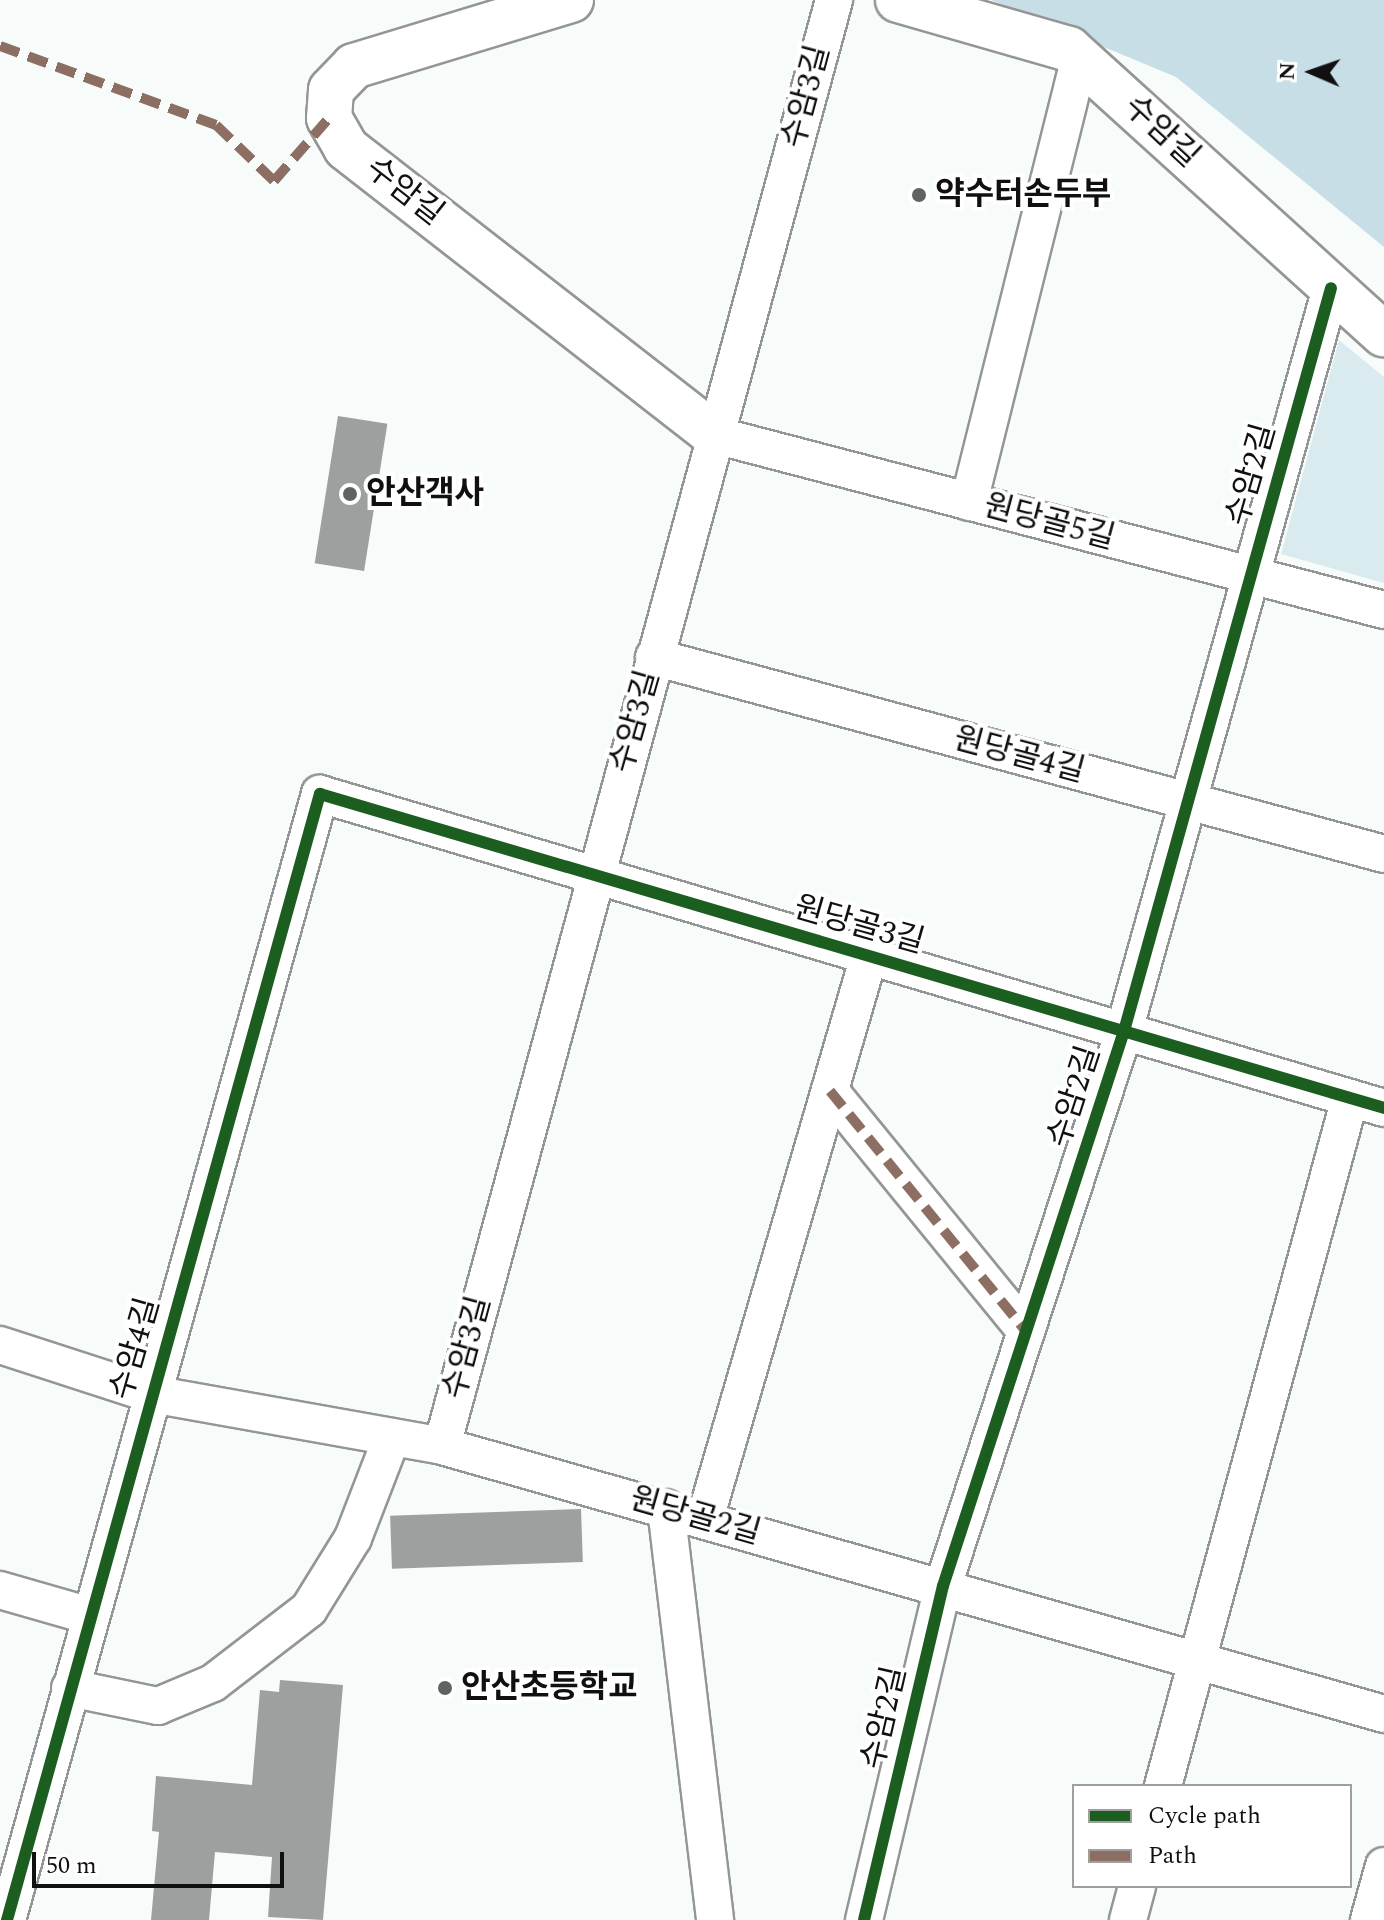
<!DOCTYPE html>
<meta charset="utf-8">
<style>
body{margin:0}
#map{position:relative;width:1384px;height:1920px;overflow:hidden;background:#f7fcfa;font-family:Spectral,"Noto Sans KR",serif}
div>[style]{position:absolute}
.green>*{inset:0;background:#d9ebef}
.forest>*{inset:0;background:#c8dee6}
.building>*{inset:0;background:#9ca09e;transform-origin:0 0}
.roads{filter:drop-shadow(2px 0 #949695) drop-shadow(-2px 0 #949695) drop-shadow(0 2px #949695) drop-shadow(0 -2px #949695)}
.minor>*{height:36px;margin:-18px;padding:0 18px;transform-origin:18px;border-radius:18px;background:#fefffe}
.tertiary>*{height:44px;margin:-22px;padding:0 22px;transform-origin:22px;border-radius:22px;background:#fefffe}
.quiet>*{height:10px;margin-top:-5px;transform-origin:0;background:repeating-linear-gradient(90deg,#8d6e63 0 20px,transparent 0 30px)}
.cycleway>*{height:12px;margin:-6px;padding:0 6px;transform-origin:6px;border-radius:6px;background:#1b5e20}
.dots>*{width:22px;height:22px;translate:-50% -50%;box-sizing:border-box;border:4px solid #fff;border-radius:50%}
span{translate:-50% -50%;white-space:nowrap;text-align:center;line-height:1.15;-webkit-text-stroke:8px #fff;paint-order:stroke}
.street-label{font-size:32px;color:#101010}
.poi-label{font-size:32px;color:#101010;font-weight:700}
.left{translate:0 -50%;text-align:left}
.legend{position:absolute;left:1072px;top:1784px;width:280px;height:104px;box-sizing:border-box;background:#fff;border:2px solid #9f9f9f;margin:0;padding:10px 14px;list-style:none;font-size:24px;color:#101010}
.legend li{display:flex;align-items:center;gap:16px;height:40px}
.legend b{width:40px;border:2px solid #9f9f9f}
.north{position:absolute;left:1272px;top:32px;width:80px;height:80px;-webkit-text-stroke:6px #fff;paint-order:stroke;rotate:272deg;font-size:22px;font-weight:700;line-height:32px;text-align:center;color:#101010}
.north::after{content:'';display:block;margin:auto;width:28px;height:36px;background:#101010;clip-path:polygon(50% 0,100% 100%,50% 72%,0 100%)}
.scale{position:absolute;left:32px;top:1852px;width:252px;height:36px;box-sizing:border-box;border:4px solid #101010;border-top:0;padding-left:10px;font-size:24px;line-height:28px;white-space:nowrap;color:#101010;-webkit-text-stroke:6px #fff;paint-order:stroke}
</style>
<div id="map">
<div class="green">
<i style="clip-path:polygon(1339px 340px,1384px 377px,1384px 583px,1281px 554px)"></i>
</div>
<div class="forest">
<i style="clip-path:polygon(991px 0,1384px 0,1384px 247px,1176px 77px)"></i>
</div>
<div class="building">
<i style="left:338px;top:416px;width:50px;height:149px;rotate:9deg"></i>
<i style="left:581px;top:1509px;width:53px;height:191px;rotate:88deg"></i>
<i style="clip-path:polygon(280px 1680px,343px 1685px,323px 1920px,268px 1917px,272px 1857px,215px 1852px,209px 1920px,151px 1920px,159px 1832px,152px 1831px,156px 1776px,252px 1785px,260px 1690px,279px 1692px)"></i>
</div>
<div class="roads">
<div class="minor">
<i style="left:715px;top:435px;width:692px;rotate:14.66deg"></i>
<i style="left:969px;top:502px;width:458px;rotate:-76deg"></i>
<i style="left:654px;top:657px;width:756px;rotate:15.1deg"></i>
<i style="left:830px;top:1091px;width:310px;rotate:50.8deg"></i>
<i style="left:0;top:1345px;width:159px;rotate:18deg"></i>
<i style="left:151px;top:1394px;width:296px;rotate:10.1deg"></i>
<i style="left:442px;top:1446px;width:979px;rotate:15.88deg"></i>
<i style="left:442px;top:1446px;width:1498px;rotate:-74.83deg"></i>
<i style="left:666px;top:1508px;width:415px;rotate:83.2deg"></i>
<i style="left:705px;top:1519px;width:586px;rotate:-73.76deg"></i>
<i style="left:0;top:1590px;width:94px;rotate:16.1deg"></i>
<i style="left:70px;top:1688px;width:90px;rotate:11.6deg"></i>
<i style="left:158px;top:1706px;width:60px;rotate:-22.7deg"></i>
<i style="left:213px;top:1683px;width:121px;rotate:-37.6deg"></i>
<i style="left:309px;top:1609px;width:84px;rotate:-58.2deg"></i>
<i style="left:353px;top:1538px;width:108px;rotate:-68.9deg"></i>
<i style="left:1163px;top:1786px;width:713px;rotate:-74.79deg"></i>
<i style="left:7px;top:1920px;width:1169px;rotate:-74.47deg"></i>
<i style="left:320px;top:794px;width:1109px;rotate:16.44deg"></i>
<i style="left:864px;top:1920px;width:343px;rotate:-76.7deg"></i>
<i style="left:943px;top:1586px;width:584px;rotate:-71.94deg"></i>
<i style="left:1124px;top:1031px;width:771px;rotate:-74.43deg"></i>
<i style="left:1128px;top:1920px;width:35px;rotate:-75deg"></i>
<i style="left:1369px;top:1920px;width:56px;rotate:-74.5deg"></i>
</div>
<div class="tertiary">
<i style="left:571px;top:0;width:227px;rotate:163.1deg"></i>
<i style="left:354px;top:66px;width:33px;rotate:134deg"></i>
<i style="left:331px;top:90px;width:28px;rotate:94deg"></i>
<i style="left:329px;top:118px;width:34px;rotate:60deg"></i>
<i style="left:346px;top:148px;width:467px;rotate:37.9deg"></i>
<i style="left:898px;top:0;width:178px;rotate:16deg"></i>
<i style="left:1069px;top:49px;width:425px;rotate:42.2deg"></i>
</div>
</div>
<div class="quiet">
<i style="left:0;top:46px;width:230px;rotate:20.1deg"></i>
<i style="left:216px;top:125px;width:81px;rotate:44deg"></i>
<i style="left:274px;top:181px;width:84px;rotate:-48.9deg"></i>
<i style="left:830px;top:1091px;width:310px;rotate:50.8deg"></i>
</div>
<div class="cycleway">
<i style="left:7px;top:1920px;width:1169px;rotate:-74.47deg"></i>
<i style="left:320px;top:794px;width:1109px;rotate:16.44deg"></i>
<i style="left:864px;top:1920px;width:343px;rotate:-76.7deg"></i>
<i style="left:943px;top:1586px;width:584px;rotate:-71.94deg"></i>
<i style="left:1124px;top:1031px;width:771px;rotate:-74.43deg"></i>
</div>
<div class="dots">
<i style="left:919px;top:195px;background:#616362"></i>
<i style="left:350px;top:494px;background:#616362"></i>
<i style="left:445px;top:1688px;background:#616362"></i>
</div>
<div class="street-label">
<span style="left:807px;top:97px;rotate:-75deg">수암3길</span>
<span style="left:1161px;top:132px;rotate:43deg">수암길</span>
<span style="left:404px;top:192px;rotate:38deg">수암길</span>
<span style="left:1252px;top:475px;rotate:-74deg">수암2길</span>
<span style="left:1049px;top:523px;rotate:15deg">원당골5길</span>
<span style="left:636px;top:722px;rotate:-74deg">수암3길</span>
<span style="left:1019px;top:756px;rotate:15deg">원당골4길</span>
<span style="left:859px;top:926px;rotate:16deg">원당골3길</span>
<span style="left:1075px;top:1097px;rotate:-72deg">수암2길</span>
<span style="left:468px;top:1348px;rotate:-75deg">수암3길</span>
<span style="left:136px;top:1349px;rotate:-74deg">수암4길</span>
<span style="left:695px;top:1517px;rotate:16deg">원당골2길</span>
<span style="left:885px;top:1718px;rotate:-77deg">수암2길</span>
</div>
<div class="poi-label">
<span class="left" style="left:935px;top:195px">약수터손두부</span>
<span class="left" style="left:366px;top:494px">안산객사</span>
<span class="left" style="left:461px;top:1688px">안산초등학교</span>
</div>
<ul class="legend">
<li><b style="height:10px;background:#1b5e20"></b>Cycle path</li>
<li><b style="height:10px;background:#8d6e63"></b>Path</li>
</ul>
<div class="north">N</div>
<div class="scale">50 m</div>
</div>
